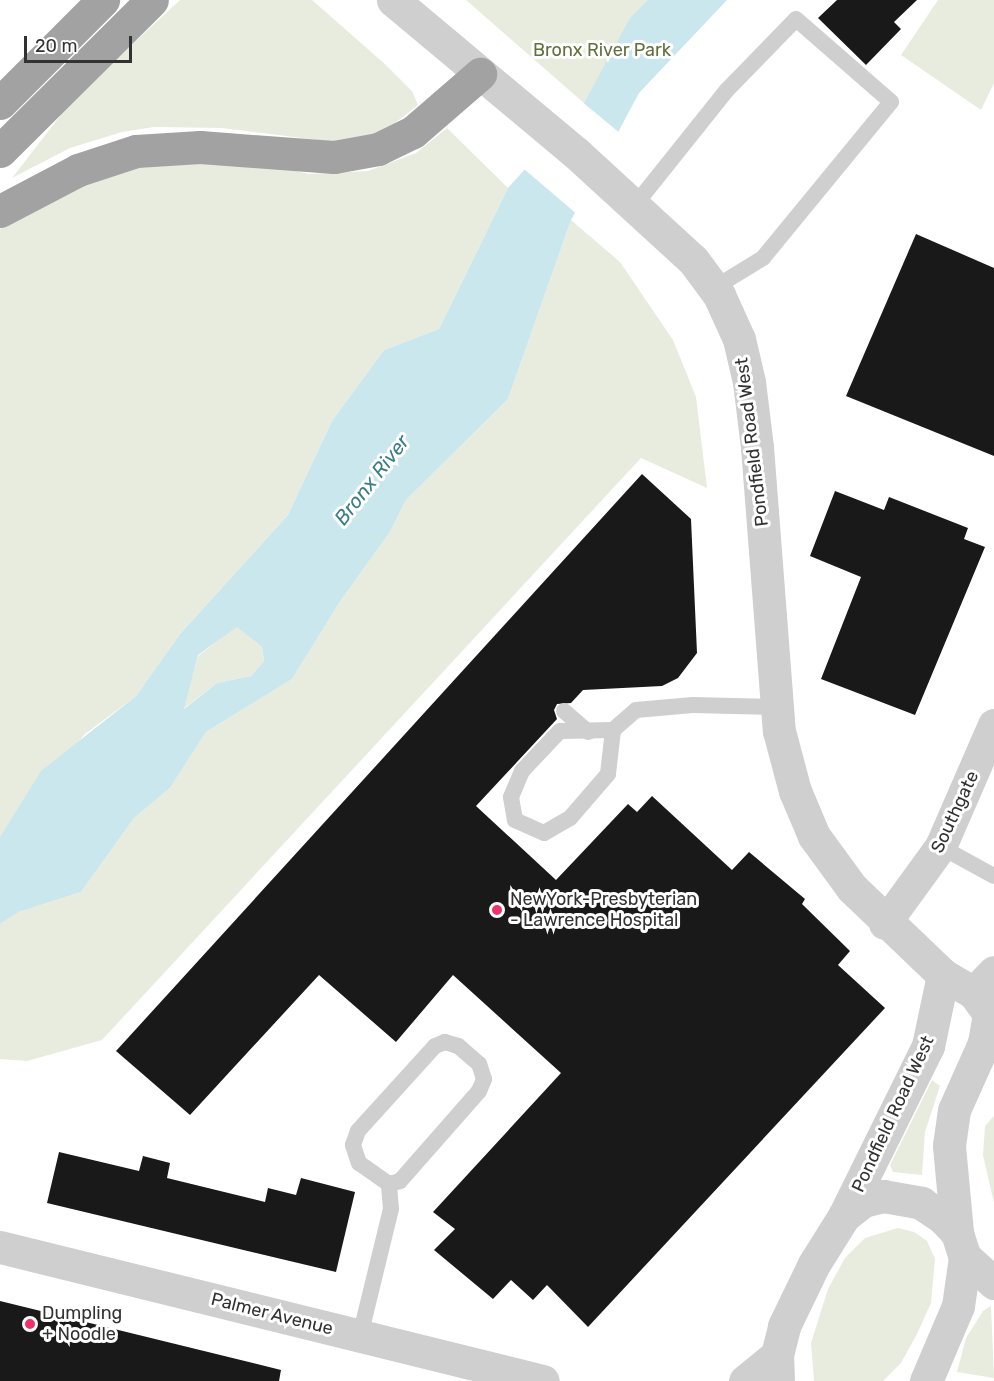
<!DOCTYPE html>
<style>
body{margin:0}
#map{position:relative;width:994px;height:1381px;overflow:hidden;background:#fff;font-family:Rubik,sans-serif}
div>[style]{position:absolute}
.green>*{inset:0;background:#e8ecde}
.water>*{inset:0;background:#cae7ed}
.pier>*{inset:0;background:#fff}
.building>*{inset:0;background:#191919}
.service>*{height:16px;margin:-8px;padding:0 8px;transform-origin:8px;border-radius:8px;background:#cfcfcf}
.minor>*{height:32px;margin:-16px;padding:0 16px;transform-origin:16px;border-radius:16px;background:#cfcfcf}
.tertiary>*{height:33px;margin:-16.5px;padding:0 16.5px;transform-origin:16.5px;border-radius:16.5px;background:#cfcfcf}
.trunk>*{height:33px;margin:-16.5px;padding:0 16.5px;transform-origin:16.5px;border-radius:16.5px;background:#a2a2a2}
.dots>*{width:16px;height:16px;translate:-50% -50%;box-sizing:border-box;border:3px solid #fff;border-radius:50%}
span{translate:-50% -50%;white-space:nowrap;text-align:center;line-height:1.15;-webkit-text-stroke:6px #fff;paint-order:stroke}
.park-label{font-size:18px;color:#60713d}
.street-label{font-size:18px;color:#323232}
.poi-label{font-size:18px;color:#323232}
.left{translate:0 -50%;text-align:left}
.water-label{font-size:20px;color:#387d8b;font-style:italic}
.scale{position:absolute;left:24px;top:36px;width:108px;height:27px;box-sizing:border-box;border:3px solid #323232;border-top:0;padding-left:8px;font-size:18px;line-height:21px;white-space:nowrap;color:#323232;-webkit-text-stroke:4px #fff;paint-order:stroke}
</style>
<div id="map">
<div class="green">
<i style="clip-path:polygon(180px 0,312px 0,386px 65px,412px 91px,418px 105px,385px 131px,342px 143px,222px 128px,154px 127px,122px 132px,70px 148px,12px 178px,74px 98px)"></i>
<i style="clip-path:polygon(466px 0,707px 0,608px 124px)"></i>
<i style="clip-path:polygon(938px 0,994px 0,994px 83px,981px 110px,901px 55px)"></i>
<i style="clip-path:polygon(447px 128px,508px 188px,439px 329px,384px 350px,332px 421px,288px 515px,180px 634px,136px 696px,85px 734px,0 837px,0 229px,103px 171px,148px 159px,232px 158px,310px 174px,368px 171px,416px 153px)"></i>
<i style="clip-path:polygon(571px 220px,620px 262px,673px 340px,696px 397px,707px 488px,641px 458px,102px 1040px,27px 1061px,0 1059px,0 924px,19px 912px,81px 892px,134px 818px,170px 788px,206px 732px,292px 679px,341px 600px,390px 532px,406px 500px,508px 399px)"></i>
<i style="clip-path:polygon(237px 626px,262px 647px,264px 661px,251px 676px,217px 683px,183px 709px,198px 656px)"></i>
<i style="clip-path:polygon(932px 1080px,940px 1086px,925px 1132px,922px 1175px,893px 1172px,890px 1165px)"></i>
<i style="clip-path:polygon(994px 1116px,994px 1203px,983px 1155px,985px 1126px)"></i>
<i style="clip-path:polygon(898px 1228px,914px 1232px,927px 1241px,935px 1259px,931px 1303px,917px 1334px,901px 1363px,883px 1381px,814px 1381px,811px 1343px,828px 1289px,845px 1258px,865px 1238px)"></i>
<i style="clip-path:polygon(991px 1306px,994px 1378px,957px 1372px,966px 1338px,983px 1311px)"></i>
</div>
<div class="water">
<i style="clip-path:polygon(evenodd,648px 0,727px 0,639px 93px,571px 220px,508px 399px,406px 500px,390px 532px,341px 600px,292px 679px,206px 732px,170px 788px,134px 818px,81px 892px,19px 912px,0 924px,0 837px,41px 771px,136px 696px,180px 634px,288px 515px,332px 421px,384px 350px,439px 329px,508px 188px,583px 105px,630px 18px,648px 0,237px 627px,262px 647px,264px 661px,251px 676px,217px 683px,184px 709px,198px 655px,237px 627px)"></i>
</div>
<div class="pier">
<i style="clip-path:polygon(581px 101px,621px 134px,578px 215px,524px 169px)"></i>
</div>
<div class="building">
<i style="clip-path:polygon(837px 0,917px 0,894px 22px,901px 29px,866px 65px,818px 18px)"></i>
<i style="clip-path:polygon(916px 234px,994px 268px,994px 456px,846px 396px)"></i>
<i style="clip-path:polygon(642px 474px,691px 519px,697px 653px,678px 678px,662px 686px,583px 690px,571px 703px,557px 704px,554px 710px,557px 719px,476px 806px,556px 880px,628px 804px,637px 812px,652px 796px,732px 870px,749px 852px,805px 899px,802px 904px,850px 951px,838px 965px,885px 1008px,588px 1327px,547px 1285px,533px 1300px,511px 1280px,493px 1299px,434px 1250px,455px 1229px,433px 1212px,561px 1073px,453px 975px,396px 1042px,319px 975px,190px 1115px,116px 1051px)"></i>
<i style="clip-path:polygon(835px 491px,884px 510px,889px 497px,968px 528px,964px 539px,985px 547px,915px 715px,821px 679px,861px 577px,810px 556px)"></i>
<i style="clip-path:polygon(59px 1152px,139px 1171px,143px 1156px,170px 1163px,167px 1178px,265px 1202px,268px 1188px,296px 1195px,301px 1178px,355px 1192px,336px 1272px,47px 1203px)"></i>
<i style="clip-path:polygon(0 1301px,281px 1370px,279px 1381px,0 1381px)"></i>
</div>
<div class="service">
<i style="left:635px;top:205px;width:146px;rotate:-51.4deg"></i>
<i style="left:726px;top:91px;width:100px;rotate:-45.8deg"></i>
<i style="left:796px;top:19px;width:126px;rotate:41.1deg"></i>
<i style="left:891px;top:102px;width:202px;rotate:129.4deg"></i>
<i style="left:763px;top:258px;width:57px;rotate:148.5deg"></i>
<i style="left:564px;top:711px;width:32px;rotate:41deg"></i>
<i style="left:613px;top:730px;width:44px;rotate:96.5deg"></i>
<i style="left:608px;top:774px;width:58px;rotate:130.8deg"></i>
<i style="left:570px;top:818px;width:30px;rotate:150deg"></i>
<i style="left:544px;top:833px;width:32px;rotate:-156deg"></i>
<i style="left:515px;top:820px;width:23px;rotate:-100deg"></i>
<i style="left:511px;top:797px;width:28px;rotate:-67deg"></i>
<i style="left:522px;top:771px;width:55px;rotate:-46.5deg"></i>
<i style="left:560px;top:731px;width:53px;rotate:-1.1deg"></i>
<i style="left:613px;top:730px;width:30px;rotate:-41deg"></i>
<i style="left:636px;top:710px;width:57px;rotate:-5deg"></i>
<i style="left:693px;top:705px;width:84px;rotate:1.4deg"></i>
<i style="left:941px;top:847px;width:60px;rotate:28.7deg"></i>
<i style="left:360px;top:1336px;width:131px;rotate:-76.3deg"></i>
<i style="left:391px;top:1209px;width:25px;rotate:-95deg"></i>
<i style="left:389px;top:1184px;width:11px;rotate:-15deg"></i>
<i style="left:400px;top:1181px;width:120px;rotate:-48.7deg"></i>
<i style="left:479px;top:1091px;width:13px;rotate:-67deg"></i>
<i style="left:484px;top:1079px;width:16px;rotate:-108deg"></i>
<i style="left:479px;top:1064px;width:28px;rotate:-139deg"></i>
<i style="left:458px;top:1046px;width:14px;rotate:-163deg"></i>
<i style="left:445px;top:1042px;width:11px;rotate:158deg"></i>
<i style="left:435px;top:1046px;width:115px;rotate:132.2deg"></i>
<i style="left:358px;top:1131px;width:15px;rotate:110deg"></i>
<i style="left:353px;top:1145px;width:19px;rotate:72deg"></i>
<i style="left:359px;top:1163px;width:37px;rotate:35deg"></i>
</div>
<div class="minor">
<i style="left:885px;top:924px;width:95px;rotate:-54deg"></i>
<i style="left:941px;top:847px;width:133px;rotate:-66.5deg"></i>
<i style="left:974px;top:993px;width:29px;rotate:-46deg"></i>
</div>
<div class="tertiary">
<i style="left:393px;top:0;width:237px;rotate:39.9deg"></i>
<i style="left:575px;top:152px;width:160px;rotate:42.5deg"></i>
<i style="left:693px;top:260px;width:44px;rotate:53.4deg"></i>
<i style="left:719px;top:295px;width:48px;rotate:65.6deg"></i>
<i style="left:739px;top:339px;width:44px;rotate:76.9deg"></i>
<i style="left:749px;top:382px;width:65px;rotate:83deg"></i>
<i style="left:757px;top:447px;width:285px;rotate:85.6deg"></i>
<i style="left:779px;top:731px;width:62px;rotate:75.1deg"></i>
<i style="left:795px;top:791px;width:49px;rotate:67.1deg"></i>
<i style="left:814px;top:836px;width:64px;rotate:53.8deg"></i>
<i style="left:852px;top:888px;width:126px;rotate:43.7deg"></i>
<i style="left:943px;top:975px;width:36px;rotate:30deg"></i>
<i style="left:974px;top:993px;width:26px;rotate:54deg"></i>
<i style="left:989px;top:1014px;width:29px;rotate:100deg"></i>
<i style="left:984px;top:1043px;width:73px;rotate:114.1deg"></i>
<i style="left:954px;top:1110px;width:36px;rotate:98deg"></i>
<i style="left:949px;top:1146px;width:87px;rotate:84.7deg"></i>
<i style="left:844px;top:1216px;width:190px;rotate:-63.7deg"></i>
<i style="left:928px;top:1046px;width:73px;rotate:-78.1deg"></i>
<i style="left:0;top:1247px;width:559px;rotate:13.86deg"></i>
<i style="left:965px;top:1257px;width:39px;rotate:42deg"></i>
<i style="left:745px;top:1381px;width:41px;rotate:-39.1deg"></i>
<i style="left:778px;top:1381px;width:26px;rotate:-92deg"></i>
<i style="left:777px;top:1355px;width:30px;rotate:-76deg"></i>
<i style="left:784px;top:1326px;width:69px;rotate:-64.2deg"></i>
<i style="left:814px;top:1264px;width:57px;rotate:-58deg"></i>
<i style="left:844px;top:1216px;width:24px;rotate:-38deg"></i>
<i style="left:863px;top:1201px;width:21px;rotate:-14deg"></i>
<i style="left:883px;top:1196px;width:39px;rotate:10deg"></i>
<i style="left:921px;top:1203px;width:27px;rotate:34deg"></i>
<i style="left:943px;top:1218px;width:21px;rotate:47deg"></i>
<i style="left:957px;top:1233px;width:25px;rotate:72deg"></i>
<i style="left:965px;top:1257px;width:49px;rotate:98.1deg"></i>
<i style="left:958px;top:1306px;width:82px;rotate:113.1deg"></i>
</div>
<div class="trunk">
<i style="left:0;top:103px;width:146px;rotate:-45deg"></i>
<i style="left:0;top:151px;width:214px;rotate:-44.8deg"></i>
<i style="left:0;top:211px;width:88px;rotate:-27.7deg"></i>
<i style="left:78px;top:170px;width:61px;rotate:-18.1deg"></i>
<i style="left:136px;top:151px;width:64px;rotate:-3.6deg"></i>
<i style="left:200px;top:147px;width:134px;rotate:4.3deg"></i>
<i style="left:334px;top:157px;width:45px;rotate:-10.3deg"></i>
<i style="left:378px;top:149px;width:39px;rotate:-26deg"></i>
<i style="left:413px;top:132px;width:89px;rotate:-40.9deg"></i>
</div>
<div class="dots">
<i style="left:497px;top:910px;background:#ec3268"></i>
<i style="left:30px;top:1324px;background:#ec3268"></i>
</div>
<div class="park-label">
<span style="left:602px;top:50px">Bronx River Park</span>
</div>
<div class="street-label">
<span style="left:752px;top:442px;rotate:-97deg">Pondfield Road West</span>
<span style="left:955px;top:812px;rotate:-65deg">Southgate</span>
<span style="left:893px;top:1114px;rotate:-65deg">Pondfield Road West</span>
<span style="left:272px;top:1314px;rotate:14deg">Palmer Avenue</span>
</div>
<div class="poi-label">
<span class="left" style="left:510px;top:910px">NewYork-Presbyterian<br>- Lawrence Hospital</span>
<span class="left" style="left:42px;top:1324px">Dumpling<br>+ Noodle</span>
</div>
<div class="water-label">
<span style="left:372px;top:480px;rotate:-52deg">Bronx River</span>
</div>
<div class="scale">20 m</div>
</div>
